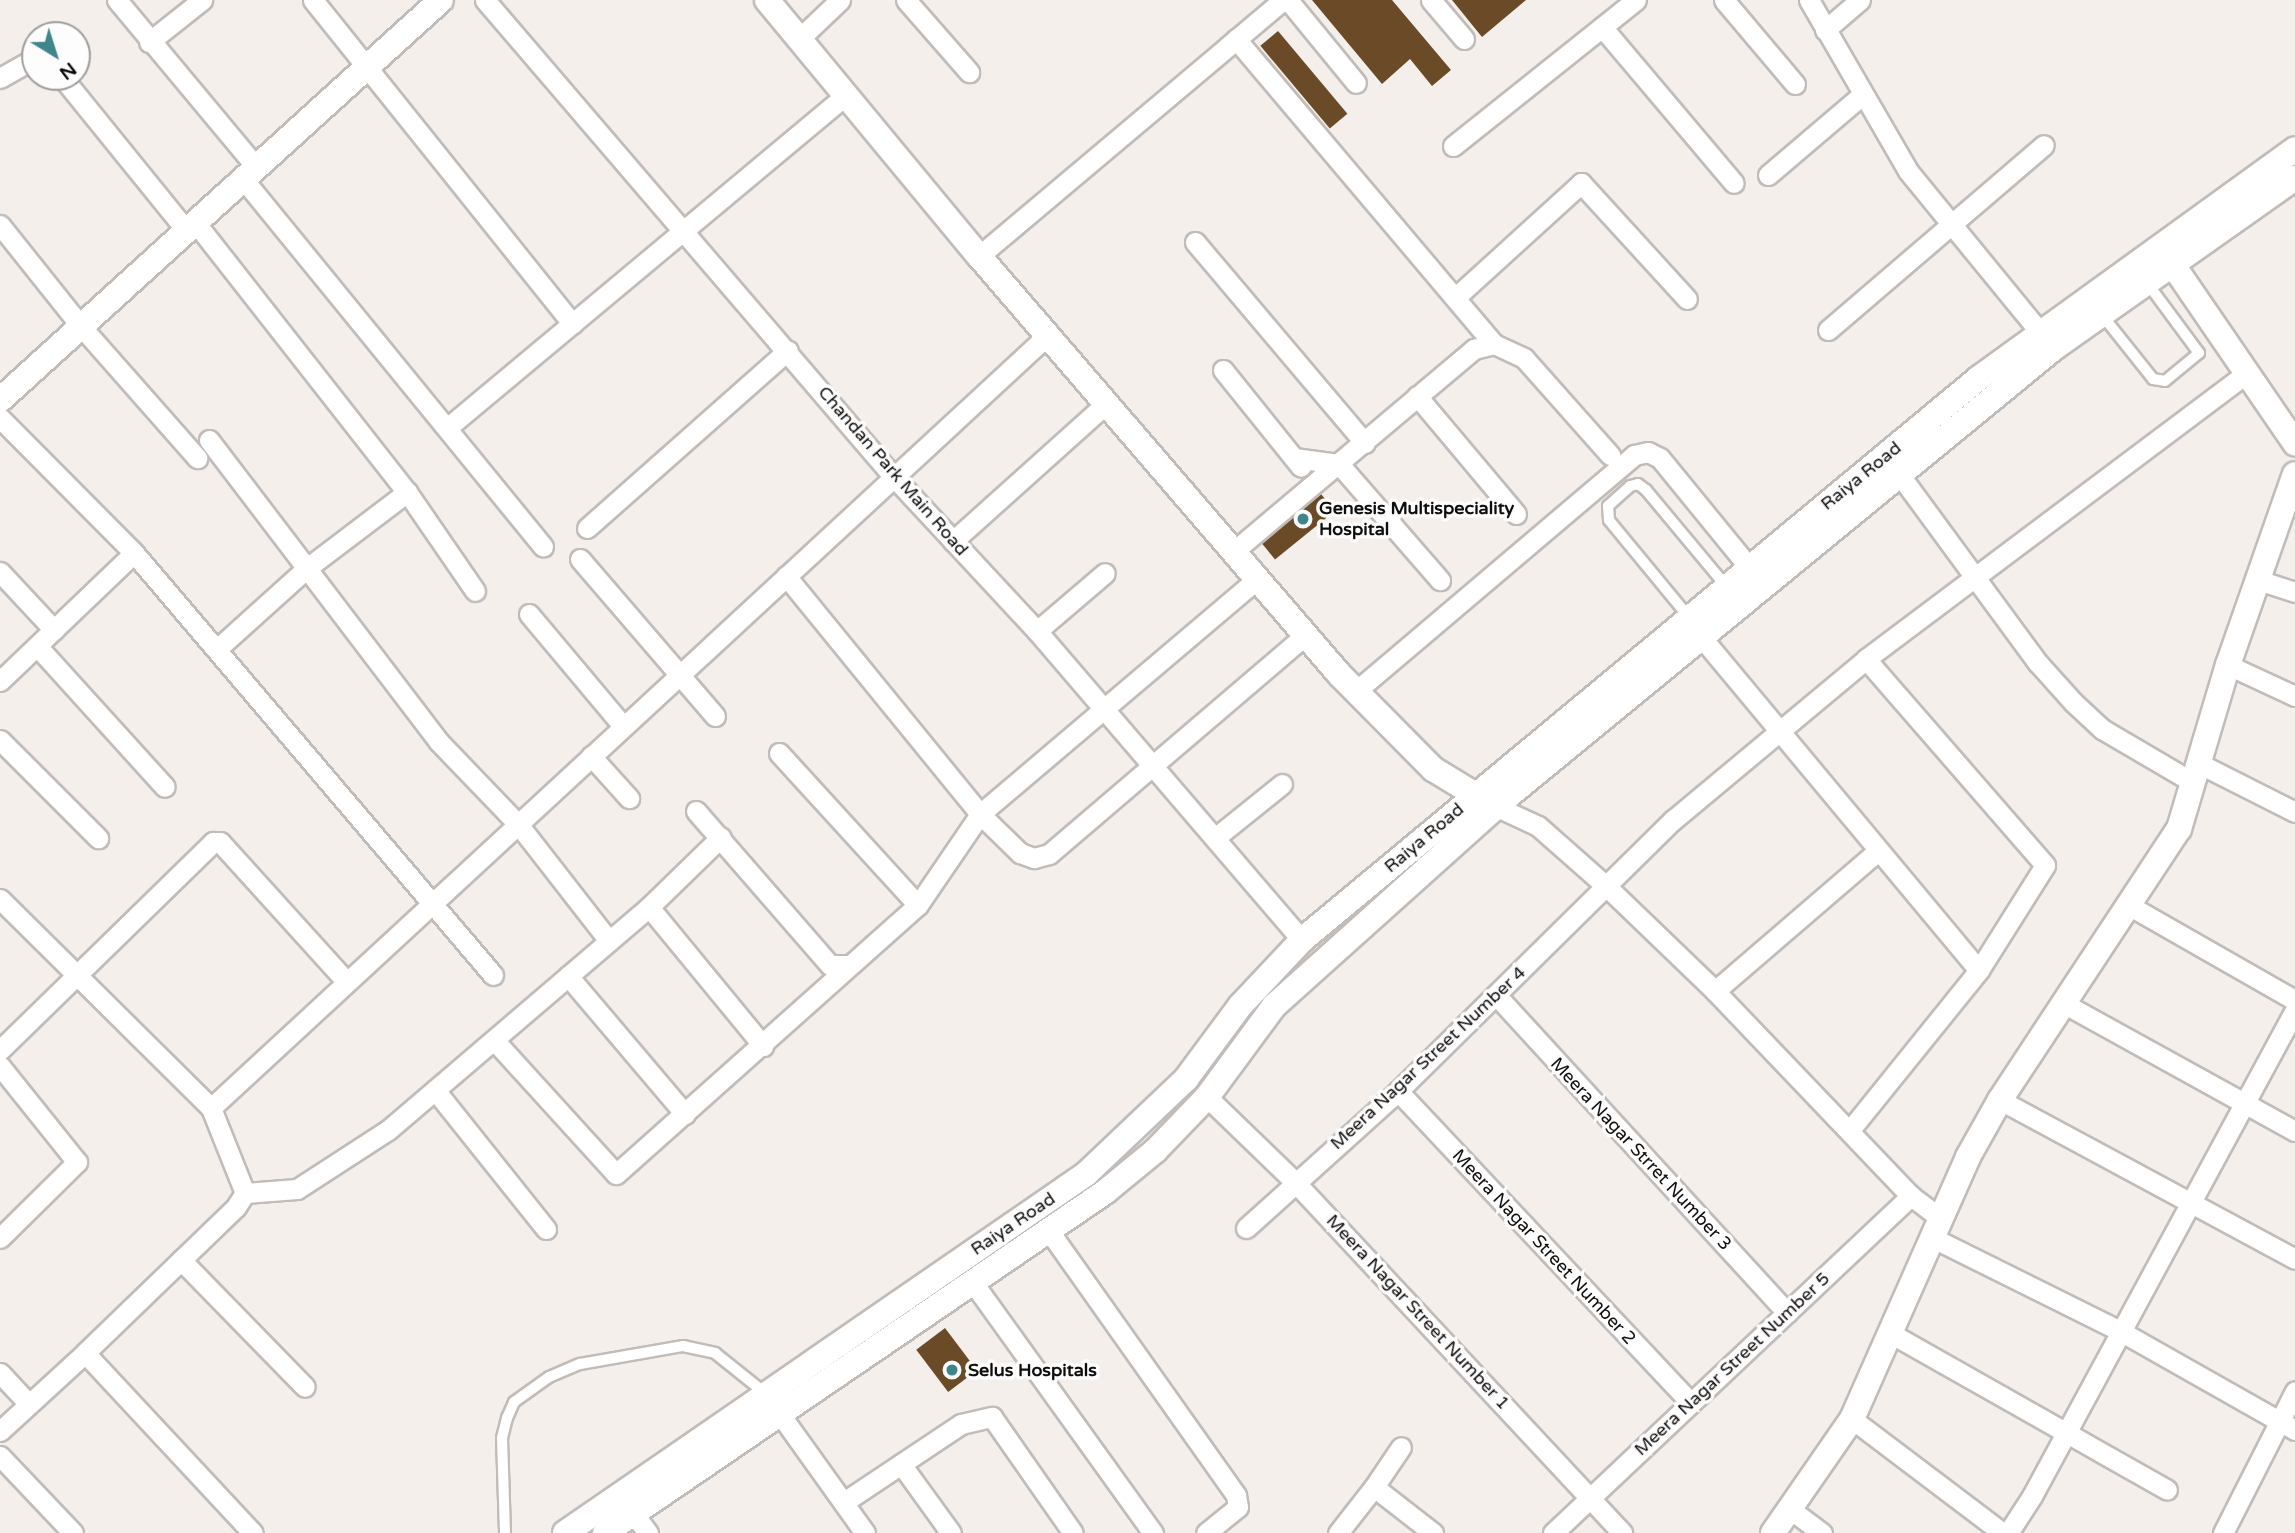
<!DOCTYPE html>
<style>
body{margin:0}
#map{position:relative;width:2295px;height:1533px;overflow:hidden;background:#f5efec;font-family:"Varela Round",sans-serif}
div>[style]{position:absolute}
.building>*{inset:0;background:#6a4a27;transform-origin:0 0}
.roads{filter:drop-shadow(2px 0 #c2bcb9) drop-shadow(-2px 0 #c2bcb9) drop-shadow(0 2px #c2bcb9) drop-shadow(0 -2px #c2bcb9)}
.service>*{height:10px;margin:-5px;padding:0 5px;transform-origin:5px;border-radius:5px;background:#fff}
.minor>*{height:19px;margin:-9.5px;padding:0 9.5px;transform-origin:9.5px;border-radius:9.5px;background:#fff}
.tertiary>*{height:24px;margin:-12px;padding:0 12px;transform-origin:12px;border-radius:12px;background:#fff}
.dots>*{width:19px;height:19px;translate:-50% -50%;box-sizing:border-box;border:4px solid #fefdfd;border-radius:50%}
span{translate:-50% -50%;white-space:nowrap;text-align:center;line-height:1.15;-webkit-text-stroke:7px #fefdfd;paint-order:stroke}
.street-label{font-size:18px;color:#100e0d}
.poi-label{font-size:18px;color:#100e0d;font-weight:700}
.left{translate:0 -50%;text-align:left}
.north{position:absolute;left:21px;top:21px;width:70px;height:70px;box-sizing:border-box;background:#fefdfd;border:2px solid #9f9d9d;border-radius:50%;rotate:142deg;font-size:19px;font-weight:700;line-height:28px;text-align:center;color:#100e0d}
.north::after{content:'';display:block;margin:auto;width:24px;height:32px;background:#3e868c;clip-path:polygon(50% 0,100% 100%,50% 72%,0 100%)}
</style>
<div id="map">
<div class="building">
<i style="clip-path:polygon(1312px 0,1392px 0,1451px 70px,1432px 86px,1410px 59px,1382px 84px)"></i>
<i style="clip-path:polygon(1452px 0,1526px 0,1482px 37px)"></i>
<i style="left:1278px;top:31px;width:108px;height:23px;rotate:50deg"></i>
<i style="left:1321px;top:494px;width:22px;height:77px;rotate:51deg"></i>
<i style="left:945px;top:1328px;width:53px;height:36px;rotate:53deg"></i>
</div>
<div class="roads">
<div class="service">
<i style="left:2102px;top:315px;width:82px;rotate:51.4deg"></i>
<i style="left:2153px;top:379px;width:12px;rotate:9deg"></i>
<i style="left:2165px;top:381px;width:44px;rotate:-39.5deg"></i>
<i style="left:2199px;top:353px;width:86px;rotate:-126.5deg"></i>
<i style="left:1688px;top:616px;width:124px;rotate:-129.5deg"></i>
<i style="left:1609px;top:520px;width:14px;rotate:-94deg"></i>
<i style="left:1608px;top:506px;width:30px;rotate:-42deg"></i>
<i style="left:1630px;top:486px;width:8px;rotate:-14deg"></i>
<i style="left:1638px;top:484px;width:10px;rotate:37deg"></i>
<i style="left:1646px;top:490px;width:125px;rotate:50.2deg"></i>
<i style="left:505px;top:1533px;width:95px;rotate:-91.8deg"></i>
<i style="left:502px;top:1438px;width:21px;rotate:-76deg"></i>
<i style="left:507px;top:1418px;width:17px;rotate:-66deg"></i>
<i style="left:514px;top:1402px;width:43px;rotate:-35.5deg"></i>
<i style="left:549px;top:1377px;width:34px;rotate:-23deg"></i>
<i style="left:580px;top:1364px;width:105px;rotate:-9.9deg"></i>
<i style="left:683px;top:1346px;width:33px;rotate:12deg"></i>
<i style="left:715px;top:1353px;width:64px;rotate:38.7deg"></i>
</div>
<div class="minor">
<i style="left:117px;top:0;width:219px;rotate:50.2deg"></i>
<i style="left:313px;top:0;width:415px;rotate:51.3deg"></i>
<i style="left:485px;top:0;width:626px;rotate:49.41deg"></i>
<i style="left:892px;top:475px;width:213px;rotate:47.1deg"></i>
<i style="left:1037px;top:631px;width:407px;rotate:49.4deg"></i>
<i style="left:906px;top:0;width:96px;rotate:48.8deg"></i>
<i style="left:1288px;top:0;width:107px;rotate:50.7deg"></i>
<i style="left:1431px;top:0;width:51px;rotate:49.8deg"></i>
<i style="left:1724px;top:0;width:110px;rotate:49.8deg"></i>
<i style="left:1809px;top:0;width:198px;rotate:59.9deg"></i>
<i style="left:1908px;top:171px;width:221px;rotate:50.7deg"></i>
<i style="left:1602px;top:27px;width:204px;rotate:49.8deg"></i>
<i style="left:1825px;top:30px;width:46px;rotate:-40.6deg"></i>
<i style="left:1236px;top:39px;width:399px;rotate:49.8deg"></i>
<i style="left:798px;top:40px;width:58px;rotate:-43.6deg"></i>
<i style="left:149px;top:42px;width:68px;rotate:-38.4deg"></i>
<i style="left:62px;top:77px;width:196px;rotate:51deg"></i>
<i style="left:0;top:78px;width:40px;rotate:-29.7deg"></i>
<i style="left:1453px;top:146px;width:234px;rotate:-38.6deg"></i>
<i style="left:1768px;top:175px;width:123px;rotate:-40.4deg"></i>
<i style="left:244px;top:180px;width:473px;rotate:50.8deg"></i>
<i style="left:195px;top:222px;width:343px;rotate:51.9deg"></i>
<i style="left:407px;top:492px;width:120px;rotate:55.5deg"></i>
<i style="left:0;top:225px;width:127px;rotate:51.4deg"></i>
<i style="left:79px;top:324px;width:179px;rotate:48.6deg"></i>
<i style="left:1195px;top:242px;width:263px;rotate:49.8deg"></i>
<i style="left:979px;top:256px;width:397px;rotate:-40.1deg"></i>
<i style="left:1457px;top:296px;width:168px;rotate:-42.3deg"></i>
<i style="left:1581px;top:183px;width:157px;rotate:47.6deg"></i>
<i style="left:1828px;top:330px;width:284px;rotate:-40.6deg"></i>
<i style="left:1223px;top:370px;width:124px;rotate:51.2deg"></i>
<i style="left:1417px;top:396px;width:154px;rotate:50deg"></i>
<i style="left:0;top:418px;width:190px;rotate:45.2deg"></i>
<i style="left:134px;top:553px;width:554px;rotate:49.61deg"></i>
<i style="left:447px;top:428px;width:520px;rotate:-39.85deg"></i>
<i style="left:209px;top:440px;width:380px;rotate:52.7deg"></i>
<i style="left:439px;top:742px;width:114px;rotate:46.1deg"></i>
<i style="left:518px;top:824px;width:148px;rotate:52.1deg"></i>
<i style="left:1294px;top:458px;width:45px;rotate:7.6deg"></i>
<i style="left:1339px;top:464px;width:154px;rotate:49deg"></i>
<i style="left:1891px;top:463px;width:248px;rotate:53.7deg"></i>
<i style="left:2038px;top:663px;width:52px;rotate:48.1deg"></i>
<i style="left:2073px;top:702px;width:40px;rotate:43deg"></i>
<i style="left:2102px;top:729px;width:107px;rotate:30.4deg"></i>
<i style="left:587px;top:528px;width:268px;rotate:-41.5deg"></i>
<i style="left:953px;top:541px;width:207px;rotate:-41.9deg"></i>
<i style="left:1234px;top:551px;width:314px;rotate:-40.1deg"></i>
<i style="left:1474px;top:349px;width:21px;rotate:-14deg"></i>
<i style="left:1494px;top:344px;width:33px;rotate:25deg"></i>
<i style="left:1524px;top:358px;width:130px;rotate:48.4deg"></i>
<i style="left:580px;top:559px;width:207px;rotate:49.3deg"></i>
<i style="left:0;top:572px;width:79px;rotate:47deg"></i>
<i style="left:786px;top:576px;width:307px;rotate:50.8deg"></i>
<i style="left:980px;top:814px;width:363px;rotate:-40.3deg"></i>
<i style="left:2258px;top:580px;width:39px;rotate:18deg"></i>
<i style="left:529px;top:614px;width:146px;rotate:50deg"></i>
<i style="left:1037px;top:631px;width:89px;rotate:-40.5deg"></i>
<i style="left:1702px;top:638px;width:432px;rotate:50.2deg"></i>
<i style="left:37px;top:646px;width:190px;rotate:47.8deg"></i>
<i style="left:217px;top:649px;width:121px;rotate:-42deg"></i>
<i style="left:307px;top:568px;width:126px;rotate:-37.2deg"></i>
<i style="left:2228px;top:665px;width:74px;rotate:24.8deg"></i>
<i style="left:0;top:681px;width:185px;rotate:-43.7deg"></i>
<i style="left:1356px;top:691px;width:365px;rotate:-40.3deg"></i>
<i style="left:1634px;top:455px;width:14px;rotate:-12deg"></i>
<i style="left:1648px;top:452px;width:13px;rotate:27deg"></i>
<i style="left:1660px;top:458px;width:141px;rotate:50.8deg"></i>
<i style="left:0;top:740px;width:139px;rotate:45deg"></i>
<i style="left:779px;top:753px;width:206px;rotate:47.6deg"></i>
<i style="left:591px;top:756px;width:57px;rotate:47.9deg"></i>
<i style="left:2200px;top:764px;width:106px;rotate:26.8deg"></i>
<i style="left:1497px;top:807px;width:45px;rotate:24.9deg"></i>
<i style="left:1538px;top:826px;width:89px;rotate:41.4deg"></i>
<i style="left:1605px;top:885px;width:153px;rotate:43.9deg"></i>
<i style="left:1715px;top:991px;width:284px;rotate:46.3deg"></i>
<i style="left:1911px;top:1196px;width:38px;rotate:37deg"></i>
<i style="left:696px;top:811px;width:204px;rotate:49deg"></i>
<i style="left:830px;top:965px;width:19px"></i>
<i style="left:1215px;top:838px;width:86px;rotate:-38.9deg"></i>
<i style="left:0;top:899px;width:297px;rotate:44.7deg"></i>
<i style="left:211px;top:1108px;width:92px;rotate:68.2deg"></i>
<i style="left:245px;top:1193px;width:17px;rotate:123deg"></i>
<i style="left:236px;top:1207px;width:210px;rotate:136deg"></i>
<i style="left:2130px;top:906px;width:190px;rotate:29.7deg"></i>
<i style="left:649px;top:907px;width:180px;rotate:50.6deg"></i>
<i style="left:568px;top:976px;width:181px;rotate:49.7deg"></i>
<i style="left:1715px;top:991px;width:215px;rotate:-40.7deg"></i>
<i style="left:1496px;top:995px;width:431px;rotate:47.5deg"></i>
<i style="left:2063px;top:1003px;width:265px;rotate:28.9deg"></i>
<i style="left:494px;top:1040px;width:181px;rotate:47.7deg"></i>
<i style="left:616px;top:1174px;width:404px;rotate:-41.7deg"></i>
<i style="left:918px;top:905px;width:110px;rotate:-55.7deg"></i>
<i style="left:980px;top:814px;width:56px;rotate:44.3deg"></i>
<i style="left:1020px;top:853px;width:15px;rotate:20deg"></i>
<i style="left:1034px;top:858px;width:16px;rotate:-15deg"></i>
<i style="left:1049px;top:854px;width:337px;rotate:-40.5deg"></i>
<i style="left:0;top:1050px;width:298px;rotate:-44.3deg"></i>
<i style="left:213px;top:842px;width:7px"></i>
<i style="left:220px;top:842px;width:189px;rotate:47.8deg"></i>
<i style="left:0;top:1066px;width:123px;rotate:51.3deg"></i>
<i style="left:77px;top:1162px;width:108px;rotate:135.4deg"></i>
<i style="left:435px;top:1090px;width:178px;rotate:51.4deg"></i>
<i style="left:1398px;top:1091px;width:428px;rotate:46.8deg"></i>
<i style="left:1207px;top:1097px;width:122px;rotate:44deg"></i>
<i style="left:1295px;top:1182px;width:480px;rotate:47deg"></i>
<i style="left:2000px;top:1100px;width:335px;rotate:28.3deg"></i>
<i style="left:211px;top:1108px;width:1141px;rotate:-42.73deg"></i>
<i style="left:1850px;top:1130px;width:206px;rotate:-51.1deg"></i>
<i style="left:1979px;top:970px;width:124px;rotate:-57.8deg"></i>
<i style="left:2045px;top:865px;width:273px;rotate:-131deg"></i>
<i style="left:245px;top:1193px;width:52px;rotate:-4.4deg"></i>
<i style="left:297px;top:1189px;width:108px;rotate:-33deg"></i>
<i style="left:388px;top:1130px;width:343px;rotate:-40.5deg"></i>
<i style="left:649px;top:907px;width:100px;rotate:-44.2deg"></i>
<i style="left:1246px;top:1228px;width:205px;rotate:-42deg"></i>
<i style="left:1398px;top:1091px;width:386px;rotate:-44.6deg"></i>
<i style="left:1673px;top:820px;width:251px;rotate:-39.8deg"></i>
<i style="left:1866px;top:659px;width:474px;rotate:-36.9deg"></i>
<i style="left:1049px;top:1231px;width:324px;rotate:54.7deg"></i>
<i style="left:1236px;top:1495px;width:12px;rotate:81deg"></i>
<i style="left:1238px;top:1507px;width:41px;rotate:140.9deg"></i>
<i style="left:1933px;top:1238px;width:209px;rotate:26.4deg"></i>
<i style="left:2120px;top:1331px;width:201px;rotate:29.5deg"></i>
<i style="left:181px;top:1260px;width:177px;rotate:45.7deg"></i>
<i style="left:974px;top:1284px;width:307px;rotate:54.3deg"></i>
<i style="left:1890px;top:1333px;width:318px;rotate:29.5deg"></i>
<i style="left:0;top:1373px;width:42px;rotate:46.9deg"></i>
<i style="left:772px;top:1403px;width:160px;rotate:54.4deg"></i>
<i style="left:1852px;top:1419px;width:189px;rotate:37.1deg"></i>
<i style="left:0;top:1431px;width:115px;rotate:-42.5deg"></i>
<i style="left:85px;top:1353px;width:246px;rotate:47deg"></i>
<i style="left:0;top:1456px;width:106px;rotate:46.5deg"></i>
<i style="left:901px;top:1464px;width:85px;rotate:54.1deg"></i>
<i style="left:1374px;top:1487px;width:48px;rotate:-56deg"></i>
<i style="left:844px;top:1502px;width:141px;rotate:-33.7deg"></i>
<i style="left:961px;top:1424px;width:32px;rotate:-13deg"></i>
<i style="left:992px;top:1417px;width:141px;rotate:55.1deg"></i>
<i style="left:1790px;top:1509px;width:40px;rotate:37deg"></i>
<i style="left:633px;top:1513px;width:25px;rotate:53deg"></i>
<i style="left:1338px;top:1533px;width:58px;rotate:-52deg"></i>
<i style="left:1374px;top:1487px;width:75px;rotate:37.9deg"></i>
<i style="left:1553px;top:1533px;width:492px;rotate:-43.3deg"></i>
<i style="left:2008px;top:1533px;width:44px;rotate:-57deg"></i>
<i style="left:2032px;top:1496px;width:553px;rotate:-61.58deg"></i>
<i style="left:2223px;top:1533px;width:159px;rotate:-63.1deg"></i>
</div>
<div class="tertiary">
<i style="left:767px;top:0;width:332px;rotate:50.4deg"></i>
<i style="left:979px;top:256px;width:552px;rotate:49.26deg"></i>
<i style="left:1339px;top:674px;width:134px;rotate:45.3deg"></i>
<i style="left:1433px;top:769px;width:63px;rotate:31.4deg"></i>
<i style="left:2164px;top:252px;width:232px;rotate:55.6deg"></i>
<i style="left:0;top:400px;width:595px;rotate:-42.21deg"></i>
<i style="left:565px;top:1533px;width:633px;rotate:-34.57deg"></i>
<i style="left:1086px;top:1174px;width:138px;rotate:-43.5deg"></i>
<i style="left:1186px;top:1079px;width:91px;rotate:-53.5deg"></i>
<i style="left:1240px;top:1006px;width:91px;rotate:-46.8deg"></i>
<i style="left:1302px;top:940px;width:880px;rotate:-39.7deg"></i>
<i style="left:1979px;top:378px;width:390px;rotate:-35.9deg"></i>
<i style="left:605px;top:1533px;width:605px;rotate:-34.29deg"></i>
<i style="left:1105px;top:1192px;width:65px;rotate:-39.4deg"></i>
<i style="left:1155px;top:1151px;width:75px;rotate:-46.1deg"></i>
<i style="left:1207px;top:1097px;width:113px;rotate:-53.6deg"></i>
<i style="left:1274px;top:1006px;width:314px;rotate:-41.9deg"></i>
<i style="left:1508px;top:796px;width:706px;rotate:-39.37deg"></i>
<i style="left:2054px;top:348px;width:295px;rotate:-35.2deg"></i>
<i style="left:1773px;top:1533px;width:139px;rotate:-55.3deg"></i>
<i style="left:1852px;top:1419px;width:287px;rotate:-66.1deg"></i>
<i style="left:1968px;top:1157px;width:65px;rotate:-60.7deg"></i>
<i style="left:2000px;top:1100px;width:325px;rotate:-56.6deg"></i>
<i style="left:2179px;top:829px;width:171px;rotate:-73.4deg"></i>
<i style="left:2228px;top:665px;width:202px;rotate:-70.7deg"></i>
</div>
</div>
<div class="dots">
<i style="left:1303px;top:519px;background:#3e868c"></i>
<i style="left:952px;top:1370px;background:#3e868c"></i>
</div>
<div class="street-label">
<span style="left:893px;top:471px;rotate:49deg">Chandan Park Main Road</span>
<span style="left:1861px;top:476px;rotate:-39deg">Raiya Road</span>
<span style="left:1424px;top:838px;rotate:-40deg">Raiya Road</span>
<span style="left:1428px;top:1058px;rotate:-43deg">Meera Nagar Street Number 4</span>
<span style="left:1641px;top:1154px;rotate:47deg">Meera Nagar Strret Number 3</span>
<span style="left:1013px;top:1224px;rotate:-34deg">Raiya Road</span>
<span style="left:1544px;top:1247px;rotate:47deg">Meera Nagar Street Number 2</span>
<span style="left:1418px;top:1312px;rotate:47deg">Meera Nagar Street Number 1</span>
<span style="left:1732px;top:1364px;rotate:-43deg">Meera Nagar Street Number 5</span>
</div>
<div class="poi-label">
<span class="left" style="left:1319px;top:519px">Genesis Multispeciality<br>Hospital</span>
<span class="left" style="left:968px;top:1370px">Selus Hospitals</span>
</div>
<div class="north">N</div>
</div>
